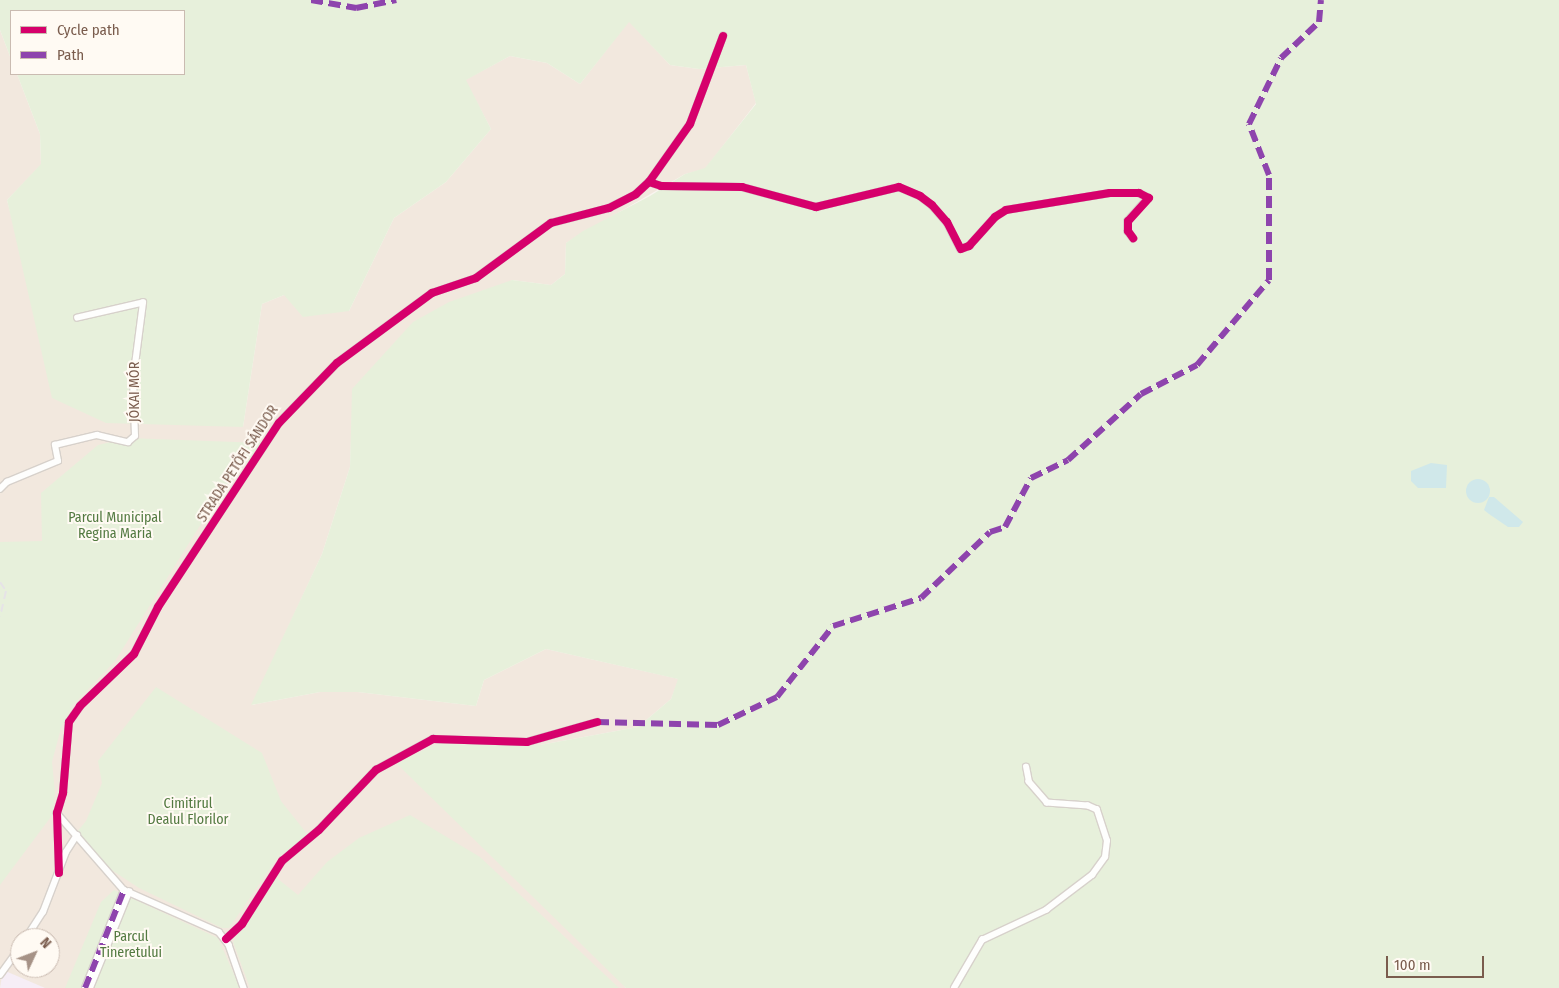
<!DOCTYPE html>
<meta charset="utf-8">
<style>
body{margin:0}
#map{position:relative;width:1559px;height:988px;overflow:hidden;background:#f9f5f0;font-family:"Fira Sans Condensed",sans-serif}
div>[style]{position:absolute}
.residential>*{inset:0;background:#f2e8de}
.education>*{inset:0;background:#f6eef6}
.green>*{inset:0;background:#e7f0db}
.water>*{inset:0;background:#d0e8ea}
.round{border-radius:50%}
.roads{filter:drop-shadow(1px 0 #d7d1cb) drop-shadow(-1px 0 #d7d1cb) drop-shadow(0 1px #d7d1cb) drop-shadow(0 -1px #d7d1cb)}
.street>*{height:5.5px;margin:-2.75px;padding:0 2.75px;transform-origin:2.75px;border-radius:2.75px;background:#fefefd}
.rail>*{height:2px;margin-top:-1px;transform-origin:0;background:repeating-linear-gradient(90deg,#e6e3e7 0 8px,transparent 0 13px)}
.quiet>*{height:6px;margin-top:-3px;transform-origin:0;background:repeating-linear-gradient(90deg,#8e44ad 0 12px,transparent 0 18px)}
.cycleway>*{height:8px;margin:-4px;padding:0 4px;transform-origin:4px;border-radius:4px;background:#d6006c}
span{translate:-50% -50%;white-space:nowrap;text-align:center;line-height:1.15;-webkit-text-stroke:4px #fffaf3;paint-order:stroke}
.street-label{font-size:14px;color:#7a5c4d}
.park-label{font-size:14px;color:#537a41}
.legend{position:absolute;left:10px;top:10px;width:175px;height:65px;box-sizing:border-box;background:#fffaf3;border:1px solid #cabbb1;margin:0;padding:6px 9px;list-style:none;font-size:15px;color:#7a5c4d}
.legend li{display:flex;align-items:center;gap:10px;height:25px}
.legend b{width:25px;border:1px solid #cabbb1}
.north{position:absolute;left:10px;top:928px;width:50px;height:50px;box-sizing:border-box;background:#fffaf3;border:1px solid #cabbb1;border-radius:50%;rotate:47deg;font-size:14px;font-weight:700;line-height:20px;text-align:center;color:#7a5c4d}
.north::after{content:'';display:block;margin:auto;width:18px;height:22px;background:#a69286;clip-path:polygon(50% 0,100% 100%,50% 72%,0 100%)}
.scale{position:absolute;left:1386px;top:956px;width:98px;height:22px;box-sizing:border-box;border:2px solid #7a5c4d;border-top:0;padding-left:6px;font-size:15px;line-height:18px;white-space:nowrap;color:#7a5c4d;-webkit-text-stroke:4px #fffaf3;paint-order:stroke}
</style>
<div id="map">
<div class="residential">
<i style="clip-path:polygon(evenodd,629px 21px,670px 65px,699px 69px,746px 65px,756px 103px,705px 169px,685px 174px,566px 243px,565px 274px,551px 285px,512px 280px,353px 389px,350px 467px,322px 554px,252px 705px,320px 692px,358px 692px,476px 706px,484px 680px,546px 649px,679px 679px,671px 699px,638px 727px,540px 745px,437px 744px,626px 988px,0 988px,0 30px,11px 59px,11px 74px,17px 74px,40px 134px,41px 165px,7px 200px,22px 258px,243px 427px,262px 304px,284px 295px,349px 311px,394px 218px,446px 182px,491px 129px,465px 80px,510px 56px,547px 63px,580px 84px,629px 21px,20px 938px,50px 938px,50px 968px,20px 968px,20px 938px)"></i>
</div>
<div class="education">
<i style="clip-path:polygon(3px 970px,45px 988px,0 988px)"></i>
</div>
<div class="green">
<i style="clip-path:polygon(0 0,1559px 0,1559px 988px,626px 988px,396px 763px,437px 744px,540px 745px,638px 727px,671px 699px,678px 679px,546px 649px,484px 680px,476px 706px,358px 692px,320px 692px,251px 705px,322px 554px,350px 467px,352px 389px,413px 322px,449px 302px,512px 280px,551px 285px,565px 274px,566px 243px,583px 231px,650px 196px,685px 174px,705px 168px,756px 104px,746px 65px,699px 69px,670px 65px,629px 22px,580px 84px,547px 63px,510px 56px,466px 80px,491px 129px,446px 182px,394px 218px,349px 311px,303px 317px,284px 295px,262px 304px,243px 427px,106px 423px,52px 398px,7px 200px,41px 164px,40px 134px,17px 74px,184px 74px,184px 11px,11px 11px,11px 59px,0 30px)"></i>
<i style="clip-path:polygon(128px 438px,264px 443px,223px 489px,115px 661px,73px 705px,61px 728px,52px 762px,55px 792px,53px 814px,0 885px,0 542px,42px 541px,41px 493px,98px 445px)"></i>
<i style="clip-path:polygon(156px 687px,262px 753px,281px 801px,308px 835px,278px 857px,229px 928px,222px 928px,139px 888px,110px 869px,77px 832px,86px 821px,102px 783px,98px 761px)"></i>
<i style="clip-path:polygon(410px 815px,480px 857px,619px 988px,250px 988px,233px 942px,273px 875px,298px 895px,327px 862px,359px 838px)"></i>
<i style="clip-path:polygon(114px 890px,218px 938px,240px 988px,65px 988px,101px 902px)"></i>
</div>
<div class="water">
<i style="clip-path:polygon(1431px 463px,1447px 465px,1446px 488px,1418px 488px,1411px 481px,1411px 471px)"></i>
<i class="round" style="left:1466px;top:479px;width:24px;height:24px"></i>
<i style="clip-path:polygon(1489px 497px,1494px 497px,1523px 522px,1519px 527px,1508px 527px,1489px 514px,1484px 510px)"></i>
</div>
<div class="roads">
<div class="street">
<i style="left:649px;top:182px;width:13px;rotate:18deg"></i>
<i style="left:661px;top:186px;width:81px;rotate:0.7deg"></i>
<i style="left:742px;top:187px;width:77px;rotate:15.1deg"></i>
<i style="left:816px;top:207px;width:85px;rotate:-13.5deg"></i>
<i style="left:899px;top:187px;width:23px;rotate:23deg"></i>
<i style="left:920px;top:196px;width:15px;rotate:37deg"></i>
<i style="left:932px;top:205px;width:23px;rotate:49deg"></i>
<i style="left:947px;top:222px;width:30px;rotate:63deg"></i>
<i style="left:961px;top:249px;width:9px;rotate:-21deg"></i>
<i style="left:969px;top:246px;width:39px;rotate:-48deg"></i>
<i style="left:995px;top:217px;width:13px;rotate:-32deg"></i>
<i style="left:1006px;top:210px;width:105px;rotate:-9.3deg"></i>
<i style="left:1110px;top:193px;width:29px"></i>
<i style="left:1139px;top:193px;width:11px;rotate:27deg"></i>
<i style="left:1149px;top:198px;width:31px;rotate:132deg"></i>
<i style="left:1128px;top:221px;width:10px;rotate:90deg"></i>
<i style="left:1128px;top:231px;width:9px;rotate:54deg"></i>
<i style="left:0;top:489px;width:10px;rotate:-45deg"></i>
<i style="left:7px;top:482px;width:55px;rotate:-22.4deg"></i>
<i style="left:58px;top:461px;width:16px;rotate:-101deg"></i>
<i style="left:55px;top:445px;width:43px;rotate:-13.4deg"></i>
<i style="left:97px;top:435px;width:32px;rotate:13deg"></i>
<i style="left:128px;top:442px;width:9px;rotate:-41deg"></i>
<i style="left:135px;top:436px;width:56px;rotate:-92deg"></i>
<i style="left:133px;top:380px;width:78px;rotate:-82.6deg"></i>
<i style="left:143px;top:303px;width:67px;rotate:167deg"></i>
<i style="left:57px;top:813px;width:102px;rotate:49deg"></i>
<i style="left:124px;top:890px;width:104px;rotate:23.9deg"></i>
<i style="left:219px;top:932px;width:16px;rotate:52deg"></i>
<i style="left:229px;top:945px;width:46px;rotate:70.8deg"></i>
<i style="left:59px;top:873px;width:60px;rotate:-91.9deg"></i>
<i style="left:57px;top:813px;width:21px;rotate:-73deg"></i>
<i style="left:63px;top:793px;width:71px;rotate:-85.2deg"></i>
<i style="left:69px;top:722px;width:19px;rotate:-55deg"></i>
<i style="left:80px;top:706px;width:75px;rotate:-43.9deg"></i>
<i style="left:134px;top:654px;width:53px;rotate:-62.9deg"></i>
<i style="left:158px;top:607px;width:220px;rotate:-56.7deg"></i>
<i style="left:279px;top:423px;width:83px;rotate:-46deg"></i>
<i style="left:337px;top:363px;width:118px;rotate:-36.4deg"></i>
<i style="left:432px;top:293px;width:46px;rotate:-18.8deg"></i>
<i style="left:476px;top:278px;width:93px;rotate:-36.3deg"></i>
<i style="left:551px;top:223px;width:60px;rotate:-14.5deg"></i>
<i style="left:609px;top:208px;width:30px;rotate:-27deg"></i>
<i style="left:636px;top:194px;width:18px;rotate:-43deg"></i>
<i style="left:649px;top:182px;width:71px;rotate:-54.7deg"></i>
<i style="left:690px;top:124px;width:94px;rotate:-69.4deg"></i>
<i style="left:26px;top:938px;width:31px;rotate:-57deg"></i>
<i style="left:43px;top:912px;width:64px;rotate:-69deg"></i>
<i style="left:66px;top:852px;width:20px;rotate:-57deg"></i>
<i style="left:226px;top:939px;width:22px;rotate:-43deg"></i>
<i style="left:242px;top:924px;width:75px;rotate:-57.6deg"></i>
<i style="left:282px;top:861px;width:48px;rotate:-40deg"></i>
<i style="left:319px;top:830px;width:83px;rotate:-46.5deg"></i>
<i style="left:376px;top:770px;width:65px;rotate:-28.5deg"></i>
<i style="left:433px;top:739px;width:94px;rotate:1.8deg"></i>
<i style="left:527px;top:742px;width:73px;rotate:-15.9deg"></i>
<i style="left:0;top:975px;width:34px;rotate:-54deg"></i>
<i style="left:85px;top:988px;width:105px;rotate:-68.3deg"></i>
<i style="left:90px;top:988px;width:104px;rotate:-67.9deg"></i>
<i style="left:954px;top:988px;width:56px;rotate:-59.7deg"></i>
<i style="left:982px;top:940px;width:71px;rotate:-25.1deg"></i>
<i style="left:1046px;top:910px;width:58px;rotate:-37.3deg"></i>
<i style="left:1092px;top:875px;width:22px;rotate:-54deg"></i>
<i style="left:1105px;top:857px;width:16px;rotate:-83deg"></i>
<i style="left:1107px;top:841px;width:33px;rotate:-108deg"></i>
<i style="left:1097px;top:810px;width:10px;rotate:-156deg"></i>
<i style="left:1088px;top:806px;width:41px;rotate:-175.8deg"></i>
<i style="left:1047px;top:803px;width:28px;rotate:-131deg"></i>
<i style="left:1029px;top:782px;width:15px;rotate:-101deg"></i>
</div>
</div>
<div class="rail">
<i style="left:0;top:582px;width:11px;rotate:56deg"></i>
<i style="left:6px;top:591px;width:26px;rotate:103deg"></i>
</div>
<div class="quiet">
<i style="left:311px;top:0;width:46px;rotate:10.1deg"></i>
<i style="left:356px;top:8px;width:41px;rotate:-11.3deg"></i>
<i style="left:597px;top:722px;width:121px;rotate:1.4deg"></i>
<i style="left:718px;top:725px;width:65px;rotate:-25.4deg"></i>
<i style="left:777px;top:697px;width:90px;rotate:-51.7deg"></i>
<i style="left:833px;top:626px;width:92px;rotate:-17.7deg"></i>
<i style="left:921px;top:598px;width:95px;rotate:-43.7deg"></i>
<i style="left:990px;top:532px;width:16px;rotate:-18deg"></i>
<i style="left:1005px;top:527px;width:55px;rotate:-62deg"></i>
<i style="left:1031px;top:478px;width:41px;rotate:-25.9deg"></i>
<i style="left:1068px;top:460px;width:98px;rotate:-42.1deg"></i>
<i style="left:1141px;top:394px;width:63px;rotate:-27.4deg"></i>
<i style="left:1197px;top:365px;width:111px;rotate:-49.7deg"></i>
<i style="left:1269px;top:280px;width:105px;rotate:-90deg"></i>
<i style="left:1269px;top:175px;width:55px;rotate:-111.4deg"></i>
<i style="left:1249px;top:124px;width:73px;rotate:-64.1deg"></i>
<i style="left:1281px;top:58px;width:52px;rotate:-43.5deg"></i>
<i style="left:1319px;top:22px;width:22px;rotate:-85deg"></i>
<i style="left:85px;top:988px;width:105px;rotate:-68.3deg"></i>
</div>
<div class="cycleway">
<i style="left:649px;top:182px;width:13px;rotate:18deg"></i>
<i style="left:661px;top:186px;width:81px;rotate:0.7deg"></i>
<i style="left:742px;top:187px;width:77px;rotate:15.1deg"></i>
<i style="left:816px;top:207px;width:85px;rotate:-13.5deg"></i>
<i style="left:899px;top:187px;width:23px;rotate:23deg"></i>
<i style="left:920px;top:196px;width:15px;rotate:37deg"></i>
<i style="left:932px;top:205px;width:23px;rotate:49deg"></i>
<i style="left:947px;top:222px;width:30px;rotate:63deg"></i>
<i style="left:961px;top:249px;width:9px;rotate:-21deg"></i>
<i style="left:969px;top:246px;width:39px;rotate:-48deg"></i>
<i style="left:995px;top:217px;width:13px;rotate:-32deg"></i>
<i style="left:1006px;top:210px;width:105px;rotate:-9.3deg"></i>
<i style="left:1110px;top:193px;width:29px"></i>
<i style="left:1139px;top:193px;width:11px;rotate:27deg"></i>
<i style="left:1149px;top:198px;width:31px;rotate:132deg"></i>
<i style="left:1128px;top:221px;width:10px;rotate:90deg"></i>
<i style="left:1128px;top:231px;width:9px;rotate:54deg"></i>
<i style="left:59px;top:873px;width:60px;rotate:-91.9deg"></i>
<i style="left:57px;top:813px;width:21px;rotate:-73deg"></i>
<i style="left:63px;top:793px;width:71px;rotate:-85.2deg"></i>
<i style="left:69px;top:722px;width:19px;rotate:-55deg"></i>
<i style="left:80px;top:706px;width:75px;rotate:-43.9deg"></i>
<i style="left:134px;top:654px;width:53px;rotate:-62.9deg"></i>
<i style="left:158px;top:607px;width:220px;rotate:-56.7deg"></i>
<i style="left:279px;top:423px;width:83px;rotate:-46deg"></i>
<i style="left:337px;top:363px;width:118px;rotate:-36.4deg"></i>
<i style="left:432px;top:293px;width:46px;rotate:-18.8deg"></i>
<i style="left:476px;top:278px;width:93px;rotate:-36.3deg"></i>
<i style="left:551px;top:223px;width:60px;rotate:-14.5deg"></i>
<i style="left:609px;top:208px;width:30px;rotate:-27deg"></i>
<i style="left:636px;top:194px;width:18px;rotate:-43deg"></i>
<i style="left:649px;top:182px;width:71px;rotate:-54.7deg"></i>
<i style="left:690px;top:124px;width:94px;rotate:-69.4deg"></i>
<i style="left:226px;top:939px;width:22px;rotate:-43deg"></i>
<i style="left:242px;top:924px;width:75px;rotate:-57.6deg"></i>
<i style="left:282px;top:861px;width:48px;rotate:-40deg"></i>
<i style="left:319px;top:830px;width:83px;rotate:-46.5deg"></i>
<i style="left:376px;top:770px;width:65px;rotate:-28.5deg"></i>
<i style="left:433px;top:739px;width:94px;rotate:1.8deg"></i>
<i style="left:527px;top:742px;width:73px;rotate:-15.9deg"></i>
</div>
<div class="street-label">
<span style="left:135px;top:392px;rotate:-90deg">JÓKAI MÓR</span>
<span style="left:238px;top:464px;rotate:-57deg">STRADA PETŐFI SÁNDOR</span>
</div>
<div class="park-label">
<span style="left:115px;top:526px">Parcul Municipal<br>Regina Maria</span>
<span style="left:188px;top:812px">Cimitirul<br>Dealul Florilor</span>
<span style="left:131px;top:945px">Parcul<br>Tineretului</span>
</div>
<ul class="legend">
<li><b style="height:6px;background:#d6006c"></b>Cycle path</li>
<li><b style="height:6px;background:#8e44ad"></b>Path</li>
</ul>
<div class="north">N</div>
<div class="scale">100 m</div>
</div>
